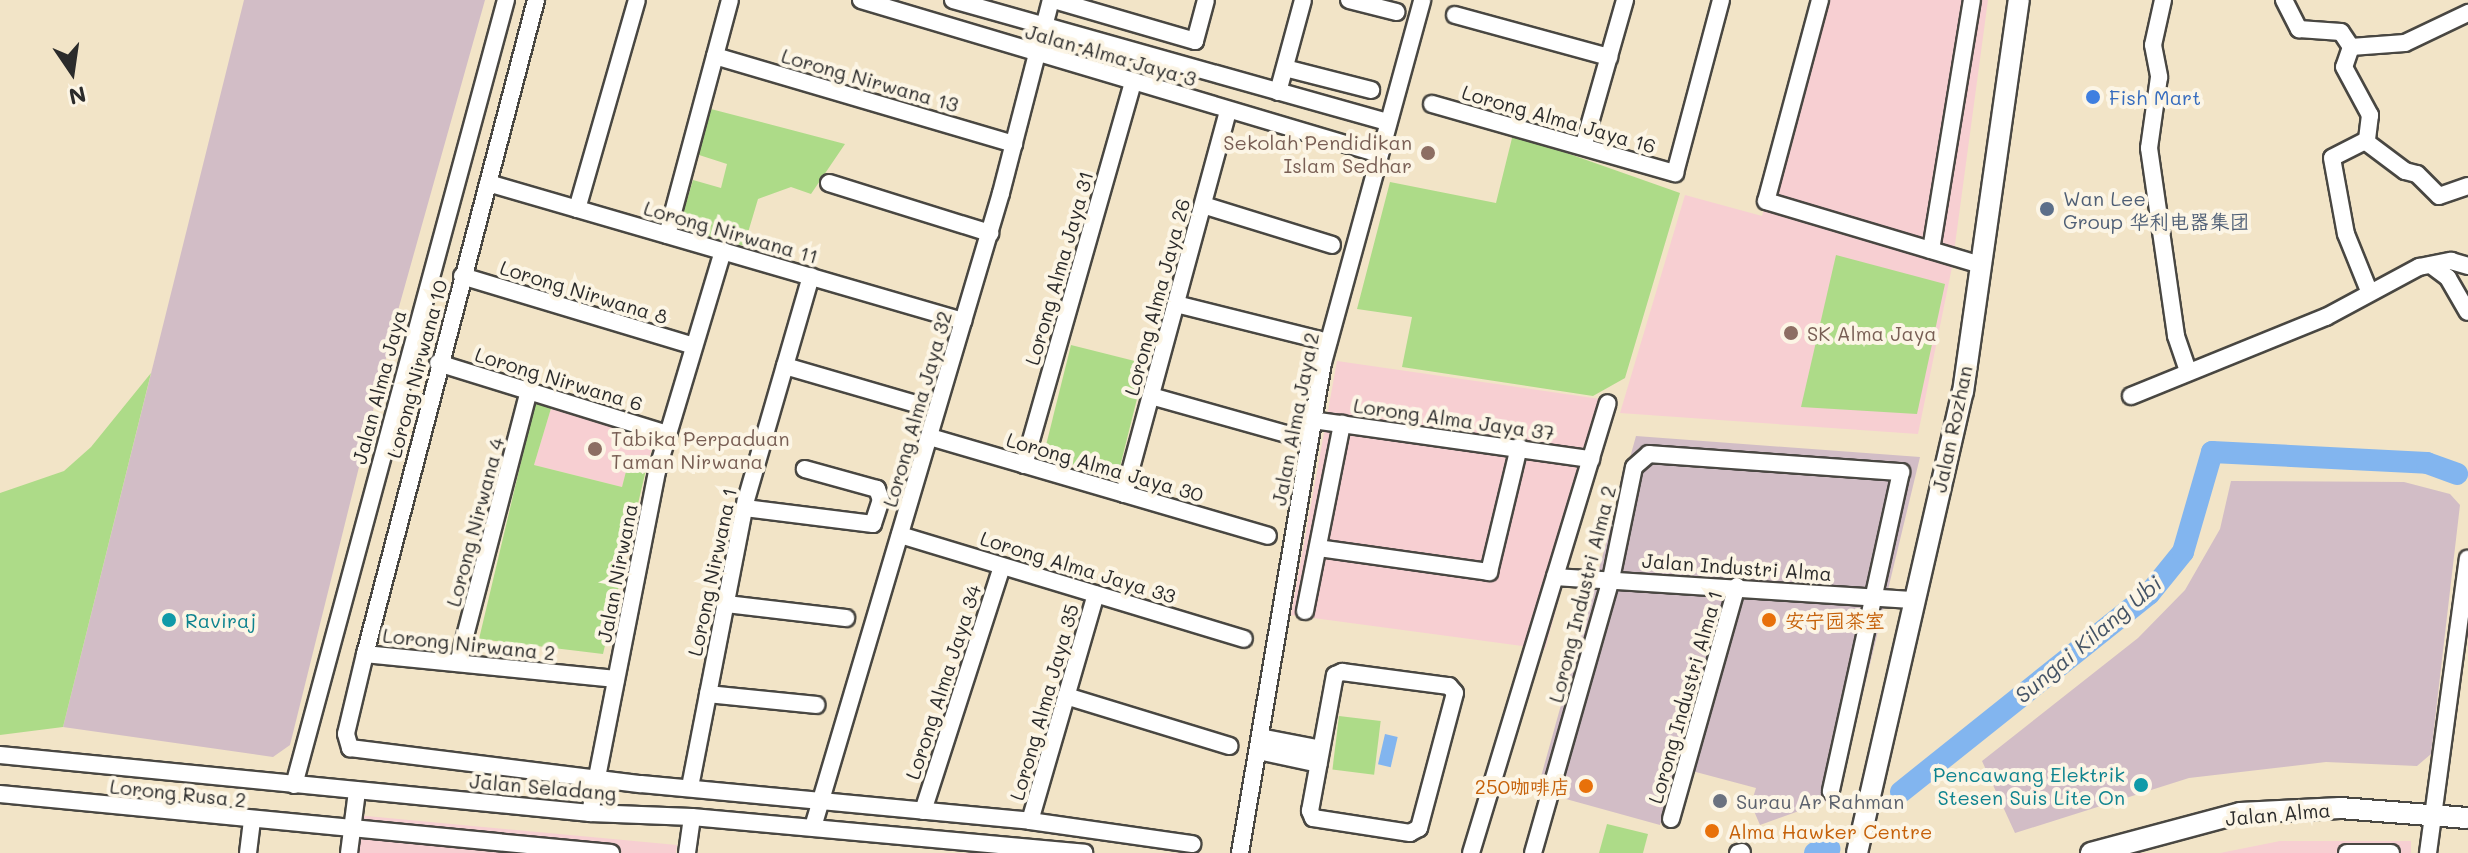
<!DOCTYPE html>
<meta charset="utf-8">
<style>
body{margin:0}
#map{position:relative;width:2468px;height:853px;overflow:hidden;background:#f2e4c7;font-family:Mali,"LXGW WenKai TC",sans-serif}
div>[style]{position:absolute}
.built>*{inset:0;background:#f7cfd2}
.industrial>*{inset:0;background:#d2bdc6}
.green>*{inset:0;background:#addb88;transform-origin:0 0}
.water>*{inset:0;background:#82b5ef;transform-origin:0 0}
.river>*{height:22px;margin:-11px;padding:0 11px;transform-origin:11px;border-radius:11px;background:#82b5ef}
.roads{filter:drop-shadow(2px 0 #494742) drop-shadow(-2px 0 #494742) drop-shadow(0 2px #494742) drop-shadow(0 -2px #494742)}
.minor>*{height:16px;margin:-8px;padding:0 8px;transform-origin:8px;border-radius:8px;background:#fff}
.major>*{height:20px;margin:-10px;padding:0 10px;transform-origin:10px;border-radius:10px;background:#fff}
.dots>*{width:22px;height:22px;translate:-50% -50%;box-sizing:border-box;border:4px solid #fcf5e5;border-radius:50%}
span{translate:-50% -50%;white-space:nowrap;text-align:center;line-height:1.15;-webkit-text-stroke:8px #fcf5e5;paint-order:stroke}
.street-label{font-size:20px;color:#2b2b2b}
.shop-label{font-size:20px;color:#366cbe}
.left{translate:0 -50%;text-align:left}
.education-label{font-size:20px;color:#785e54}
.right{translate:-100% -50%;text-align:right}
.service-label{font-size:20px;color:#4e5e75}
.culture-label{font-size:20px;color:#0d838f}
.food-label{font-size:20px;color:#c56008}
.worship-label{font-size:20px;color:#5b616d}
.water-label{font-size:22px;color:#455466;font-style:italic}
.north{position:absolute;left:32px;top:32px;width:80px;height:80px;-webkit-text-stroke:6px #fcf5e5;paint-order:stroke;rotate:167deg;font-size:22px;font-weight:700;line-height:32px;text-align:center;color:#2b2b2b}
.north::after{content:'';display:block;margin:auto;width:28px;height:36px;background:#2b2b2b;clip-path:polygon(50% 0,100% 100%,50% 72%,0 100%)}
</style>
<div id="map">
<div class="built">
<i style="clip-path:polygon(1820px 0,1988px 0,1952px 267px,1918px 434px,1620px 413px,1685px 195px,1762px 216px)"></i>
<i style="clip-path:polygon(1337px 361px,1614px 401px,1545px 649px,1291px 615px)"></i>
<i style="clip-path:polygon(552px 405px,643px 427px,654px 442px,648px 461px,630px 457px,622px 487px,534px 465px)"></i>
<i style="clip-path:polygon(356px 815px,677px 845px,676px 853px,351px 853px)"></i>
<i style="clip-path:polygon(2280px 841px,2411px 841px,2411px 853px,2220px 853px)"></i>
</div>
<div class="industrial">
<i style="clip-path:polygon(244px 0,485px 0,397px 314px,290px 745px,273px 757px,63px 727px)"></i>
<i style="clip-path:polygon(1636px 436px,1920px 457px,1838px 797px,1760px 825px,1751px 804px,1756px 788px,1677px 767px,1660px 825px,1537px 791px)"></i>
<i style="clip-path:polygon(2231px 481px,2404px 482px,2450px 494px,2460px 505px,2431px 754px,2417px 766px,2326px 762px,2189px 778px,2015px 833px,1982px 761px,2138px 638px,2185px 590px,2220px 529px)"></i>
</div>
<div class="green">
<i style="clip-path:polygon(707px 108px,845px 144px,811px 194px,791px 187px,758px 199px,744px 246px,687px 230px,681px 220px,693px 180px,721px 188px,727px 164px,696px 154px)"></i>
<i style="clip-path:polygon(1513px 134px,1680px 193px,1625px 378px,1593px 396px,1402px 367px,1412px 317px,1357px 309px,1390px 182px,1496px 203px)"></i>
<i style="clip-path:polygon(1836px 255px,1945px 284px,1917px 414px,1801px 407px)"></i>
<i style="left:1071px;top:345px;width:77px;height:116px;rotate:14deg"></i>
<i style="clip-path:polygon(151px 373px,63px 727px,0 735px,0 493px,64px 471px,91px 447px)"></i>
<i style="clip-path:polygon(536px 399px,552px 405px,534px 465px,622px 487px,630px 456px,648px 461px,603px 654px,479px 639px)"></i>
<i style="left:1339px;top:716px;width:42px;height:54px;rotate:7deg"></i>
<i style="clip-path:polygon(1607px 824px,1648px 834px,1643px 853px,1599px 853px)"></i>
</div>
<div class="water">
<i style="left:1385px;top:734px;width:13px;height:31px;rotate:13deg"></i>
</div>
<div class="river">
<i style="left:1901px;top:792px;width:317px;rotate:-38.6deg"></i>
<i style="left:2149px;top:594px;width:54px;rotate:-51deg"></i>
<i style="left:2183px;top:552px;width:104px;rotate:-73.8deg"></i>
<i style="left:2212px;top:452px;width:215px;rotate:2.9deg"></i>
<i style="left:2427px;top:463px;width:32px;rotate:20deg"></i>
<i style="left:1815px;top:853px;width:15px;rotate:-16deg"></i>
</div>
<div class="roads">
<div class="minor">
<i style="left:536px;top:0;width:676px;rotate:104.65deg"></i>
<i style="left:365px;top:654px;width:82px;rotate:103.4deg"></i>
<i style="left:346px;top:734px;width:15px;rotate:74deg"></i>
<i style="left:350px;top:748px;width:293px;rotate:7.1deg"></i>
<i style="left:641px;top:784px;width:391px;rotate:5.4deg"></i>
<i style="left:1030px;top:821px;width:164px;rotate:8.1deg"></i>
<i style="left:861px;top:0;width:540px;rotate:16.56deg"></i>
<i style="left:953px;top:0;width:452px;rotate:15.7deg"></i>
<i style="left:1054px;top:0;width:147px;rotate:16.2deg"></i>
<i style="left:1195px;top:41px;width:42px;rotate:-75deg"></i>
<i style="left:1349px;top:0;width:49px;rotate:14.3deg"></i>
<i style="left:1820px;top:0;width:208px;rotate:105deg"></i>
<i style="left:1766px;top:201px;width:221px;rotate:16.6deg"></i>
<i style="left:2163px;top:0;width:46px;rotate:102.5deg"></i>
<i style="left:2153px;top:45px;width:33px;rotate:79deg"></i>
<i style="left:2159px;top:77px;width:72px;rotate:98deg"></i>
<i style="left:2149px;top:148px;width:190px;rotate:81.8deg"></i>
<i style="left:2176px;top:336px;width:36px;rotate:71deg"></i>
<i style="left:2284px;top:0;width:33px;rotate:63deg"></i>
<i style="left:2299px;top:29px;width:42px;rotate:4.1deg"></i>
<i style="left:2341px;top:32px;width:18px;rotate:56deg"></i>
<i style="left:2351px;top:47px;width:54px;rotate:-4.2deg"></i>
<i style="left:2405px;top:43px;width:70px;rotate:-25.5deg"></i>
<i style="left:1455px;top:15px;width:160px;rotate:15.3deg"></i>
<i style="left:2351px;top:47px;width:21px;rotate:109deg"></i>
<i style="left:2344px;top:67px;width:55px;rotate:61.6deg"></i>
<i style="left:2370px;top:115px;width:25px;rotate:97deg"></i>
<i style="left:2367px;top:140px;width:39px;rotate:153deg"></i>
<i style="left:2332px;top:158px;width:77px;rotate:79.6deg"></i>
<i style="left:2346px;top:234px;width:61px;rotate:68deg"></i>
<i style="left:715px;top:56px;width:312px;rotate:16.4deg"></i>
<i style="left:1285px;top:68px;width:89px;rotate:14.3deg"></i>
<i style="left:1278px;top:92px;width:95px;rotate:-74.8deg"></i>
<i style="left:1432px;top:104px;width:253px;rotate:15.9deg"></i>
<i style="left:1675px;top:173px;width:179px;rotate:-75.1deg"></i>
<i style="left:2365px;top:141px;width:50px;rotate:36.9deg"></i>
<i style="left:2405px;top:171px;width:12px;rotate:14deg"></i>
<i style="left:2417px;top:174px;width:31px;rotate:45deg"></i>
<i style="left:2439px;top:196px;width:31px;rotate:-19deg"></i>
<i style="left:1584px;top:144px;width:150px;rotate:-74.1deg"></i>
<i style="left:488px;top:183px;width:495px;rotate:16.2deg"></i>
<i style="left:829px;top:183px;width:169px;rotate:17.3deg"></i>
<i style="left:1203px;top:205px;width:135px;rotate:17.2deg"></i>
<i style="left:577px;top:209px;width:217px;rotate:-74deg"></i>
<i style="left:667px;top:235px;width:243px;rotate:-75deg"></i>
<i style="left:1931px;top:250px;width:253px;rotate:-80.7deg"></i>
<i style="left:2431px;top:265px;width:21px;rotate:37deg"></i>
<i style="left:2448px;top:278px;width:39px;rotate:60deg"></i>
<i style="left:462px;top:276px;width:242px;rotate:16.8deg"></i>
<i style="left:1176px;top:304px;width:157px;rotate:14deg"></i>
<i style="left:438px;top:363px;width:241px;rotate:17.2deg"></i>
<i style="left:785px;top:366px;width:136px;rotate:16.2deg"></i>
<i style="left:1151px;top:396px;width:140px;rotate:15.7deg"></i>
<i style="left:2131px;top:396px;width:210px;rotate:-22.1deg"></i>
<i style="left:2326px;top:317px;width:106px;rotate:-28.3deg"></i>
<i style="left:2419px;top:267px;width:33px;rotate:-11deg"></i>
<i style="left:2451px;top:261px;width:18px;rotate:16deg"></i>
<i style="left:1312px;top:420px;width:282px;rotate:8deg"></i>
<i style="left:930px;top:437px;width:352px;rotate:16.3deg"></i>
<i style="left:1024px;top:465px;width:398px;rotate:-74.1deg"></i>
<i style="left:1124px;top:494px;width:397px;rotate:-74.8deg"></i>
<i style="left:745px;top:508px;width:129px;rotate:7.1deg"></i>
<i style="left:873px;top:524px;width:25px;rotate:-72deg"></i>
<i style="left:881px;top:500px;width:12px;rotate:-110deg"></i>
<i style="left:877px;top:489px;width:75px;rotate:-164.5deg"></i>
<i style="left:900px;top:535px;width:359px;rotate:16.8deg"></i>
<i style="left:1318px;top:548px;width:173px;rotate:8deg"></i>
<i style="left:1489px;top:572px;width:129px;rotate:-76.5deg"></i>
<i style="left:1555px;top:577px;width:361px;rotate:3.7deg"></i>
<i style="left:726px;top:604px;width:121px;rotate:6.7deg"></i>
<i style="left:1305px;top:611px;width:191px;rotate:-78.8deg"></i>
<i style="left:365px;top:654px;width:252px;rotate:5.7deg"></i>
<i style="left:458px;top:663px;width:281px;rotate:-75.4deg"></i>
<i style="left:1342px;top:672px;width:108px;rotate:7.5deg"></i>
<i style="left:1449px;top:686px;width:9px;rotate:49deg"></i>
<i style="left:1455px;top:693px;width:140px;rotate:104.9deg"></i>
<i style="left:1419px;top:828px;width:10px;rotate:151deg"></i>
<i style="left:1410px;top:833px;width:98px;rotate:-171.2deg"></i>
<i style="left:1313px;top:818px;width:8px;rotate:-113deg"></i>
<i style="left:1310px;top:811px;width:138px;rotate:-79.6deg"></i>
<i style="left:1335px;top:675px;width:8px;rotate:-23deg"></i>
<i style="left:708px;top:694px;width:109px;rotate:5.8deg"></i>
<i style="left:1066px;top:696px;width:171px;rotate:17deg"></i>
<i style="left:1260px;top:737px;width:62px;rotate:11.1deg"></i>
<i style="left:1258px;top:751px;width:62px;rotate:12deg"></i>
<i style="left:0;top:755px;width:593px;rotate:5.61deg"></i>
<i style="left:590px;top:813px;width:102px;rotate:2.2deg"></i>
<i style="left:692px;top:817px;width:394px;rotate:5.2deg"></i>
<i style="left:294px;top:785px;width:813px;rotate:-74.89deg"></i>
<i style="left:690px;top:787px;width:292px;rotate:-79deg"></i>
<i style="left:746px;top:500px;width:233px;rotate:-73.8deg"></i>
<i style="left:0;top:794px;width:614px;rotate:5.52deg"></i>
<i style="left:923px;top:811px;width:257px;rotate:-72.1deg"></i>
<i style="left:590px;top:813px;width:349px;rotate:-78.9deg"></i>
<i style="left:657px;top:471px;width:230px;rotate:-73.3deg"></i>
<i style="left:1671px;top:819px;width:242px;rotate:-74.2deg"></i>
<i style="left:1030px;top:821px;width:236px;rotate:-73.8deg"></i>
<i style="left:813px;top:827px;width:661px;rotate:-73.48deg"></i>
<i style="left:1001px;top:193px;width:199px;rotate:-75.5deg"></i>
<i style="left:248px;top:853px;width:32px;rotate:-83deg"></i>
<i style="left:349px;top:853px;width:63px;rotate:-82.6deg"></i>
<i style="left:687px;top:853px;width:36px;rotate:-82deg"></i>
<i style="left:1240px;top:853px;width:497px;rotate:-80.4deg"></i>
<i style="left:1323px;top:363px;width:376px;rotate:-74.7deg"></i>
<i style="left:1471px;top:853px;width:470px;rotate:-73.1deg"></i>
<i style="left:1533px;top:853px;width:285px;rotate:-74.1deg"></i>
<i style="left:1611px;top:579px;width:114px;rotate:-78.4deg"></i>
<i style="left:1634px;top:467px;width:20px;rotate:-41deg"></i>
<i style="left:1649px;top:454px;width:253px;rotate:4.1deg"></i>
<i style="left:1901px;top:472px;width:327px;rotate:102.4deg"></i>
<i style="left:1738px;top:853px;width:4px;rotate:-14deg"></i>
<i style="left:2347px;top:853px;width:44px"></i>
<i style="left:2428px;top:853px;width:297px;rotate:-82.3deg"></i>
</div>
<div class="major">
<i style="left:1857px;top:853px;width:473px;rotate:-77.1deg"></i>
<i style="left:1963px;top:392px;width:396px;rotate:-81.9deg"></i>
<i style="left:2091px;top:853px;width:154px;rotate:-15deg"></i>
<i style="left:2240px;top:813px;width:100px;rotate:-2.9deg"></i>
<i style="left:2340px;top:808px;width:128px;rotate:4.5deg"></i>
</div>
</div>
<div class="dots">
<i style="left:2093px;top:97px;background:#3f7fe0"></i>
<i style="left:1428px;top:153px;background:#8d6e63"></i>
<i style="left:2047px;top:209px;background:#5c6f8a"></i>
<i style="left:1791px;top:333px;background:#8d6e63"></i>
<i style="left:595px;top:449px;background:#8d6e63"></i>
<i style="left:169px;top:620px;background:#0f9aa8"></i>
<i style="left:1769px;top:620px;background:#e8710a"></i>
<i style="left:2141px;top:785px;background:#0f9aa8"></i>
<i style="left:1586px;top:786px;background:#e8710a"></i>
<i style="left:1720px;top:801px;background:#6b7280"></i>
<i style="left:1712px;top:831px;background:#e8710a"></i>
</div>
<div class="street-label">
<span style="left:1111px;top:55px;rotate:16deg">Jalan Alma Jaya 3</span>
<span style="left:870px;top:80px;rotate:16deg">Lorong Nirwana 13</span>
<span style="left:1559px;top:119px;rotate:16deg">Lorong Alma Jaya 16</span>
<span style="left:731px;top:232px;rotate:16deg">Lorong Nirwana 11</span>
<span style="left:1059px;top:268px;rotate:-74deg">Lorong Alma Jaya 31</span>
<span style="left:584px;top:292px;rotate:17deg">Lorong Nirwana 8</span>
<span style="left:1157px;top:297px;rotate:-75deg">Lorong Alma Jaya 26</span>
<span style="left:417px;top:369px;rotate:-75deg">Lorong Nirwana 10</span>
<span style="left:559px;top:379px;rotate:17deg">Lorong Nirwana 6</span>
<span style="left:379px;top:387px;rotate:-75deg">Jalan Alma Jaya</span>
<span style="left:917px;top:409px;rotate:-74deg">Lorong Alma Jaya 32</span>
<span style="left:1295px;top:419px;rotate:-79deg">Jalan Alma Jaya 2</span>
<span style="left:1454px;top:419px;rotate:8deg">Lorong Alma Jaya 37</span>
<span style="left:1952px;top:429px;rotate:-78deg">Jalan Rozhan</span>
<span style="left:1105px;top:467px;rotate:16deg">Lorong Alma Jaya 30</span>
<span style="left:475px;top:522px;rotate:-75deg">Lorong Nirwana 4</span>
<span style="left:1078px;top:567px;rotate:17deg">Lorong Alma Jaya 33</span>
<span style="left:1737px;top:567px;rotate:4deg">Jalan Industri Alma</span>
<span style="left:712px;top:572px;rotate:-78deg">Lorong Nirwana 1</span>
<span style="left:617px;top:573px;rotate:-79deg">Jalan Nirwana</span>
<span style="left:1582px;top:594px;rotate:-76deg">Lorong Industri Alma 2</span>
<span style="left:469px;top:644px;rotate:6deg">Lorong Nirwana 2</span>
<span style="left:943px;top:682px;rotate:-72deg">Lorong Alma Jaya 34</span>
<span style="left:1685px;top:697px;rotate:-74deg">Lorong Industri Alma 1</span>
<span style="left:1044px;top:702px;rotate:-74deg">Lorong Alma Jaya 35</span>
<span style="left:543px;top:787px;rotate:5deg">Jalan Seladang</span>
<span style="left:178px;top:793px;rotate:6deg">Lorong Rusa 2</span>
<span style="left:2278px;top:814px;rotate:-5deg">Jalan Alma</span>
</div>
<div class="shop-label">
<span class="left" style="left:2109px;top:97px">Fish Mart</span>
</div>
<div class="education-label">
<span class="right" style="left:1412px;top:154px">Sekolah Pendidikan<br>Islam Sedhar</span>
<span class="left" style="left:1807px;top:333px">SK Alma Jaya</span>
<span class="left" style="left:611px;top:450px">Tabika Perpaduan<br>Taman Nirwana</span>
</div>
<div class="service-label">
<span class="left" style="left:2063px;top:210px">Wan Lee<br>Group 华利电器集团</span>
</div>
<div class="culture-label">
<span class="left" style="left:185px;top:620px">Raviraj</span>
<span class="right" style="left:2125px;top:786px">Pencawang Elektrik<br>Stesen Suis Lite On</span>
</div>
<div class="food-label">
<span class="left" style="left:1785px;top:620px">安宁园茶室</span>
<span class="right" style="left:1570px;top:786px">250咖啡店</span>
<span class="left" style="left:1728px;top:831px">Alma Hawker Centre</span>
</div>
<div class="worship-label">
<span class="left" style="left:1736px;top:801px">Surau Ar Rahman</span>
</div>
<div class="water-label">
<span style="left:2088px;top:639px;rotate:-40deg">Sungai Kilang Ubi</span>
</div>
<div class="north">N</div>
</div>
